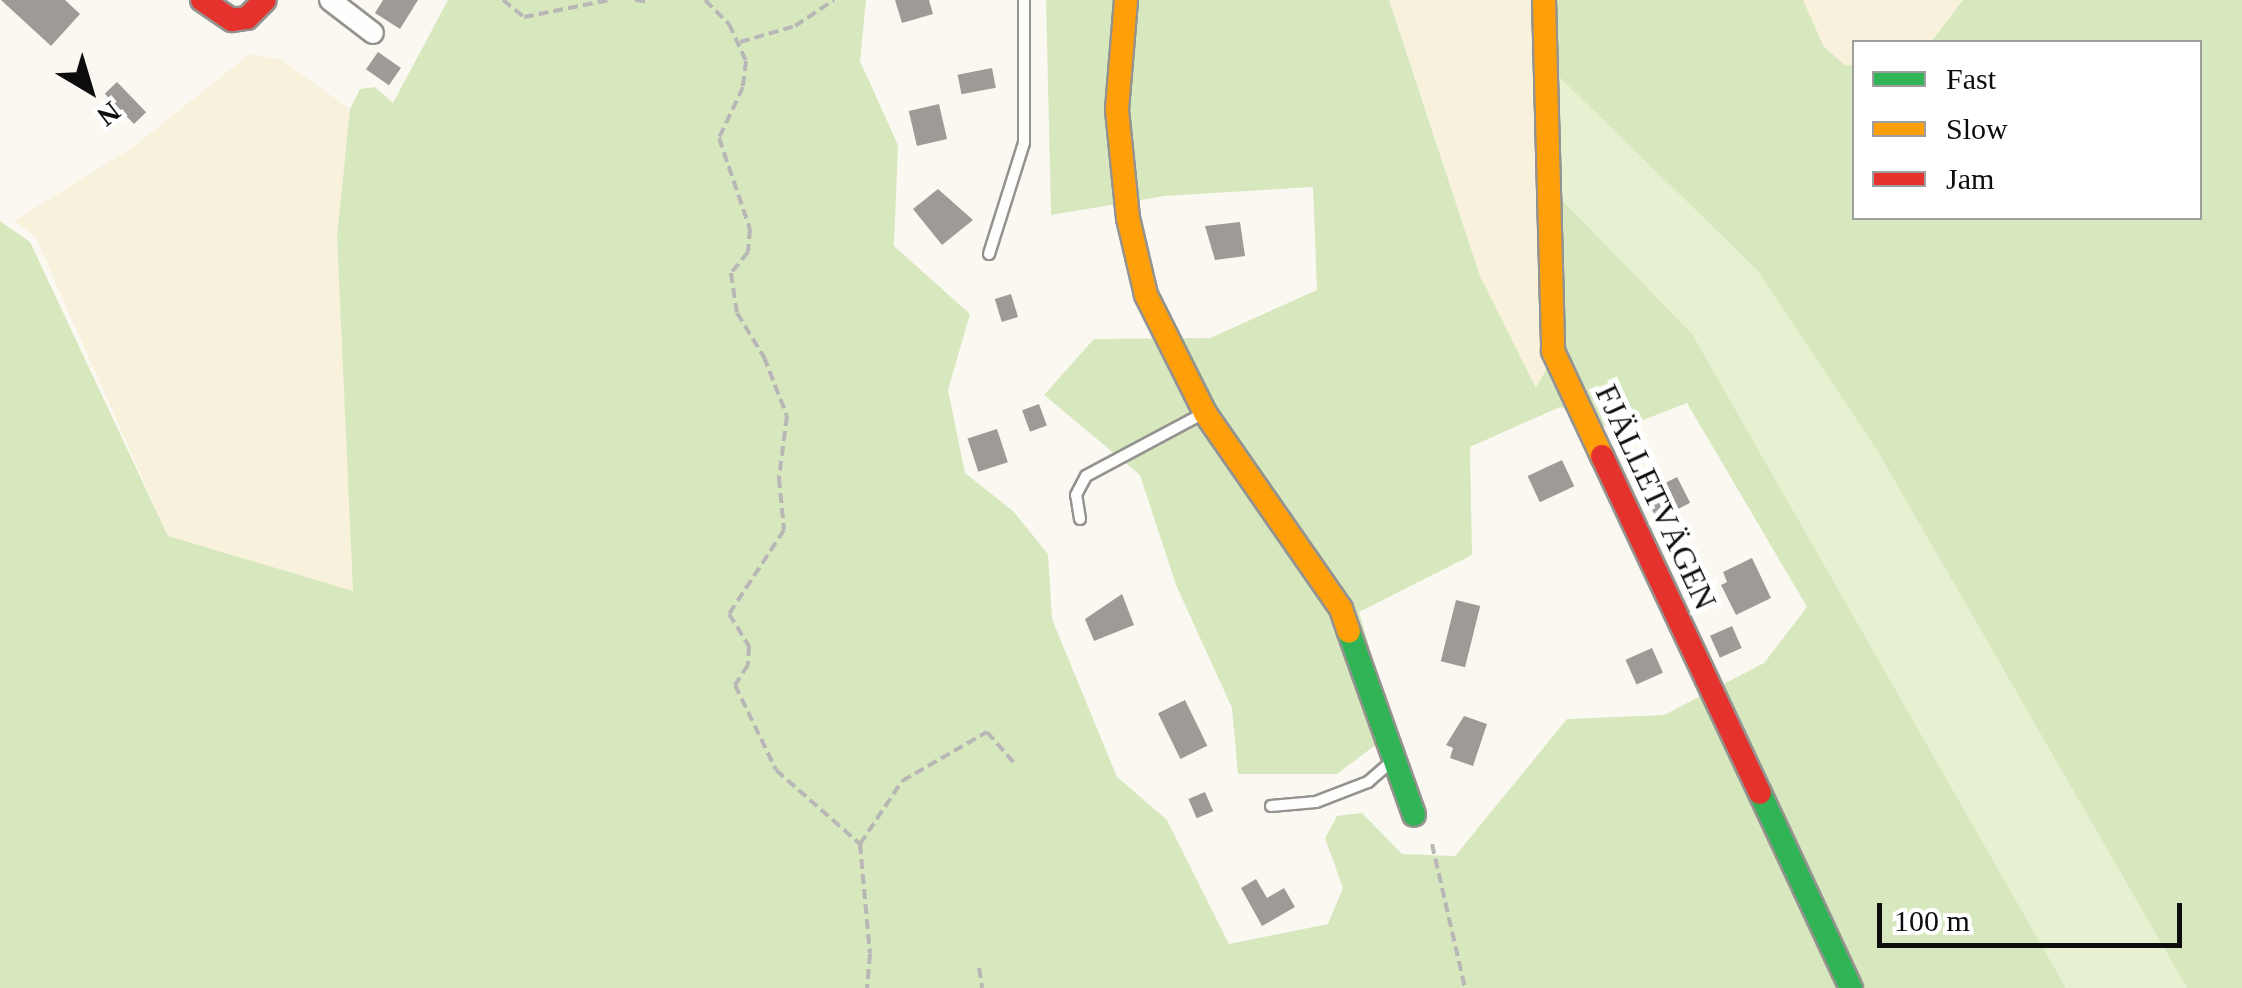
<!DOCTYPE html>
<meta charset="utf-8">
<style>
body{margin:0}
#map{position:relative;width:2242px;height:988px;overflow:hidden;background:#fbf8f1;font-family:"Times New Roman",serif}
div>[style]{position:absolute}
.farmland>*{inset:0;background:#f8f2dd}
.green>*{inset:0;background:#e7f0d1}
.forest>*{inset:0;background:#d8e8be}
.building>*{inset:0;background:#9e9b97;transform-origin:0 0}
.path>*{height:4px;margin-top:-2px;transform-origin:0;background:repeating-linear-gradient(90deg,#b8b7b6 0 10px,transparent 0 15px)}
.roads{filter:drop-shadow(2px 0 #949390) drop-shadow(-2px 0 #949390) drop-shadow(0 2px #949390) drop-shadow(0 -2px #949390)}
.lane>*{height:10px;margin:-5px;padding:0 5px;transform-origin:5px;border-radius:5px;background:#fefefd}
.street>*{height:20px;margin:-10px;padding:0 10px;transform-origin:10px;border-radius:10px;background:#fefefd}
.fast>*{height:22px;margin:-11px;padding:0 11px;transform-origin:11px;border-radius:11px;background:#30b455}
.slow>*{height:22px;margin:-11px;padding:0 11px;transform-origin:11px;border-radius:11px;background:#ff9f0a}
.jam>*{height:22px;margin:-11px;padding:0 11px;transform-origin:11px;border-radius:11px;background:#e5322d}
span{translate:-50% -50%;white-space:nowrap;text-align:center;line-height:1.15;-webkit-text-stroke:10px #fff;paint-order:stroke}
.street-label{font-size:32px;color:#0d0d0d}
.legend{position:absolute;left:1852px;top:40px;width:350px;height:180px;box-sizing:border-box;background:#fff;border:2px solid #9e9e9e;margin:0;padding:12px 18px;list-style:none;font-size:30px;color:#0d0d0d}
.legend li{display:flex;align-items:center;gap:20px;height:50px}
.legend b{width:50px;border:2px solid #9e9e9e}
.north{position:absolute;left:40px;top:40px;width:100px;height:100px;-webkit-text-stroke:8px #fff;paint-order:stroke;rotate:142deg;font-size:28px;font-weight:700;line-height:40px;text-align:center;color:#0d0d0d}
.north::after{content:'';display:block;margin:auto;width:35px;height:45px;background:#0d0d0d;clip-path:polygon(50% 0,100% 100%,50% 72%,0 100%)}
.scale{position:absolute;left:1877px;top:903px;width:305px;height:45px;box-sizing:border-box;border:5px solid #0d0d0d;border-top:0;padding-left:12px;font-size:30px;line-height:35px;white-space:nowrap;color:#0d0d0d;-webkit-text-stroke:8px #fff;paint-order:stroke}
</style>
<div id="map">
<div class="farmland">
<i style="clip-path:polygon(1389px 0,1555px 0,1565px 335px,1537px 389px,1480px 276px)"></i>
<i style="clip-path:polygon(1803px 0,1963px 0,1931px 42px,1854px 42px,1854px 65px,1846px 67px,1824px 47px)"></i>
<i style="clip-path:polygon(250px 54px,282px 60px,350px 109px,337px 236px,354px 592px,168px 536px,35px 236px,14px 221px,133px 147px)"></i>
</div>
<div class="green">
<i style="clip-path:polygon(1557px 75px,1757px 270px,1878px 452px,2187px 988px,2066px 988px,1692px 335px,1561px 199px)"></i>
</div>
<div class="forest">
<i style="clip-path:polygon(448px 0,866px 0,860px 61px,898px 145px,894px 246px,970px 314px,948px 390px,965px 473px,1013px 511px,1048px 554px,1052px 619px,1117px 777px,1167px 820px,1229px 944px,1328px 924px,1343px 888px,1325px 838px,1337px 816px,1362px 813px,1402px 854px,1455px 856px,1567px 719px,1664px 715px,1764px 663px,1807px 607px,1687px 403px,1615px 431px,1560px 407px,1470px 447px,1472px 555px,1359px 612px,1394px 731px,1337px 774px,1238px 774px,1232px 708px,1176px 585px,1140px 475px,1044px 395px,1094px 339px,1210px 338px,1317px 290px,1313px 187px,1164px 196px,1051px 215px,1046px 0,1389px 0,1480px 276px,1536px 388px,1565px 335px,1561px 199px,1692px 334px,2066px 988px,0 988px,0 221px,30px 242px,168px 536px,353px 591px,337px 236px,350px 109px,360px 89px,375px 87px,393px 103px)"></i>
<i style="clip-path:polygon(1555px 0,1803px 0,1824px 47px,1846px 66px,1854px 65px,1854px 218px,2200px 218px,2200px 42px,1931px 42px,1963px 0,2242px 0,2242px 988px,2187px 988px,1878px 452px,1757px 270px,1557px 75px)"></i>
</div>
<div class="building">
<i style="clip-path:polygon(1px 0,65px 0,80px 14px,51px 46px)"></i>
<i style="clip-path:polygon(383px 0,418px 0,400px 29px,375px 13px)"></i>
<i style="clip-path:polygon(895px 0,929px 0,933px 14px,902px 23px)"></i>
<i style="left:378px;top:52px;width:28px;height:21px;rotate:35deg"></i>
<i style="left:992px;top:68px;width:20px;height:35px;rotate:79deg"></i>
<i style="left:117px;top:82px;width:42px;height:17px;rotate:46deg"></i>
<i style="left:939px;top:104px;width:36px;height:31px;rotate:77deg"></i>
<i style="clip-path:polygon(938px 189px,973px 220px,942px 245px,913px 209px)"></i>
<i style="clip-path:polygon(1240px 222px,1245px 256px,1215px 260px,1205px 226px)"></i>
<i style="left:1011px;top:294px;width:24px;height:17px;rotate:73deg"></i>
<i style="left:1039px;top:404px;width:23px;height:18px;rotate:70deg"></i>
<i style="left:997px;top:429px;width:35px;height:31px;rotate:72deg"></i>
<i style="left:1562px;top:460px;width:29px;height:38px;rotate:65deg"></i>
<i style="left:1677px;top:477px;width:29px;height:37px;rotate:63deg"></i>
<i style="clip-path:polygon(1752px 558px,1771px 598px,1736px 615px,1721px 585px,1727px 582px,1723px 572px)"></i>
<i style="clip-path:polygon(1122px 594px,1134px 625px,1094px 641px,1085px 619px)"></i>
<i style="left:1456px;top:600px;width:25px;height:63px;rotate:14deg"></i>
<i style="left:1732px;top:626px;width:24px;height:24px;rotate:66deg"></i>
<i style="left:1652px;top:648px;width:27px;height:29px;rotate:66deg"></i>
<i style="left:1185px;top:700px;width:51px;height:30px;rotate:64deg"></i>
<i style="clip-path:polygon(1464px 716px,1487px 724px,1473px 766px,1450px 758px,1453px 748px,1446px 745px)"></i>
<i style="left:1205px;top:792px;width:21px;height:18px;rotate:67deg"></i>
<i style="clip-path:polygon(1256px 879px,1267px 898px,1284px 888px,1295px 907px,1262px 926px,1241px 888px)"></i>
</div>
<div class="path">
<i style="left:503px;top:0;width:27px;rotate:39deg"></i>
<i style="left:524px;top:17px;width:87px;rotate:-11.3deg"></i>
<i style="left:635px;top:0;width:15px;rotate:8deg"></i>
<i style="left:705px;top:0;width:34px;rotate:45deg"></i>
<i style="left:729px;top:24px;width:41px;rotate:65.3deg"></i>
<i style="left:746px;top:61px;width:26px;rotate:97deg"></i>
<i style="left:743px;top:87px;width:56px;rotate:115.2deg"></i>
<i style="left:719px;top:138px;width:96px;rotate:71.2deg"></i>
<i style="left:750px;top:229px;width:23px;rotate:95deg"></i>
<i style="left:748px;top:252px;width:27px;rotate:129deg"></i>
<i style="left:731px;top:273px;width:40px;rotate:81.5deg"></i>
<i style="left:737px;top:313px;width:52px;rotate:58.5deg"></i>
<i style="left:764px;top:357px;width:63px;rotate:68.7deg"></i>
<i style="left:787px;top:416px;width:63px;rotate:97.4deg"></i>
<i style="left:779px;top:478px;width:52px;rotate:84.5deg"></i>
<i style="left:784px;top:530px;width:100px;rotate:123.2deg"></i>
<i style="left:729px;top:614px;width:38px;rotate:58deg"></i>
<i style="left:749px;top:646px;width:19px;rotate:93deg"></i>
<i style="left:748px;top:665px;width:24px;rotate:123deg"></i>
<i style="left:735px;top:685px;width:94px;rotate:64.2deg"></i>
<i style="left:776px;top:770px;width:112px;rotate:41.4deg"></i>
<i style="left:860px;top:844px;width:110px;rotate:84.8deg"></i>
<i style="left:870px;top:954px;width:34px;rotate:95deg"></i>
<i style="left:740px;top:42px;width:57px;rotate:-16.2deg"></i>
<i style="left:795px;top:26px;width:47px;rotate:-33.7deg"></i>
<i style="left:860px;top:844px;width:76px;rotate:-56.3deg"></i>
<i style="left:902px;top:781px;width:98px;rotate:-30deg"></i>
<i style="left:987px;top:732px;width:43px;rotate:48.8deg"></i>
<i style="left:1432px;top:844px;width:148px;rotate:77.1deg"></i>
<i style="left:979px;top:968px;width:20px;rotate:81deg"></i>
</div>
<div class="roads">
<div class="lane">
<i style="left:989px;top:254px;width:116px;rotate:-72.5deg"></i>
<i style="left:1024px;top:143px;width:143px;rotate:-90deg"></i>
<i style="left:1080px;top:519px;width:24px;rotate:-99deg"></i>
<i style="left:1076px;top:495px;width:21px;rotate:-62deg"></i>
<i style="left:1086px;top:476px;width:134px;rotate:-28.1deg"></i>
<i style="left:1271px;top:806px;width:45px;rotate:-5.1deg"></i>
<i style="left:1316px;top:802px;width:56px;rotate:-21deg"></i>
<i style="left:1368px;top:782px;width:32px;rotate:-41deg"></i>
</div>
<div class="street">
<i style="left:330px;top:0;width:54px;rotate:37.5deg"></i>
</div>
<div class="fast">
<i style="left:1349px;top:632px;width:194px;rotate:70.4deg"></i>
<i style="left:1760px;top:793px;width:215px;rotate:65deg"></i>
</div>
<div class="slow">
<i style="left:1126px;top:0;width:110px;rotate:94.7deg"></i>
<i style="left:1117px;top:110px;width:109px;rotate:84.2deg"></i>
<i style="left:1128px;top:218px;width:79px;rotate:76.8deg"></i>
<i style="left:1146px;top:295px;width:132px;rotate:63.4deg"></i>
<i style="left:1205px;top:413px;width:239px;rotate:55.2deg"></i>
<i style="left:1341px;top:609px;width:24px;rotate:71deg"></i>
<i style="left:1544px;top:0;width:351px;rotate:88.5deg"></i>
<i style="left:1553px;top:351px;width:116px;rotate:65deg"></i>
</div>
<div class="jam">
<i style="left:202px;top:0;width:36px;rotate:34deg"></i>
<i style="left:232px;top:20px;width:15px;rotate:-8deg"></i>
<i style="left:247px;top:18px;width:25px;rotate:-45deg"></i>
<i style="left:1602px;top:456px;width:372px;rotate:64.9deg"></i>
</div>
</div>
<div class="street-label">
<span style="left:1656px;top:497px;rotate:65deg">FJÄLLETVÄGEN</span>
</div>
<ul class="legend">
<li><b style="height:12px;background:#30b455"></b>Fast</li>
<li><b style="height:12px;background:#ff9f0a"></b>Slow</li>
<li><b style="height:12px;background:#e5322d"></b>Jam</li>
</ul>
<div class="north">N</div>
<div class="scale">100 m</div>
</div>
